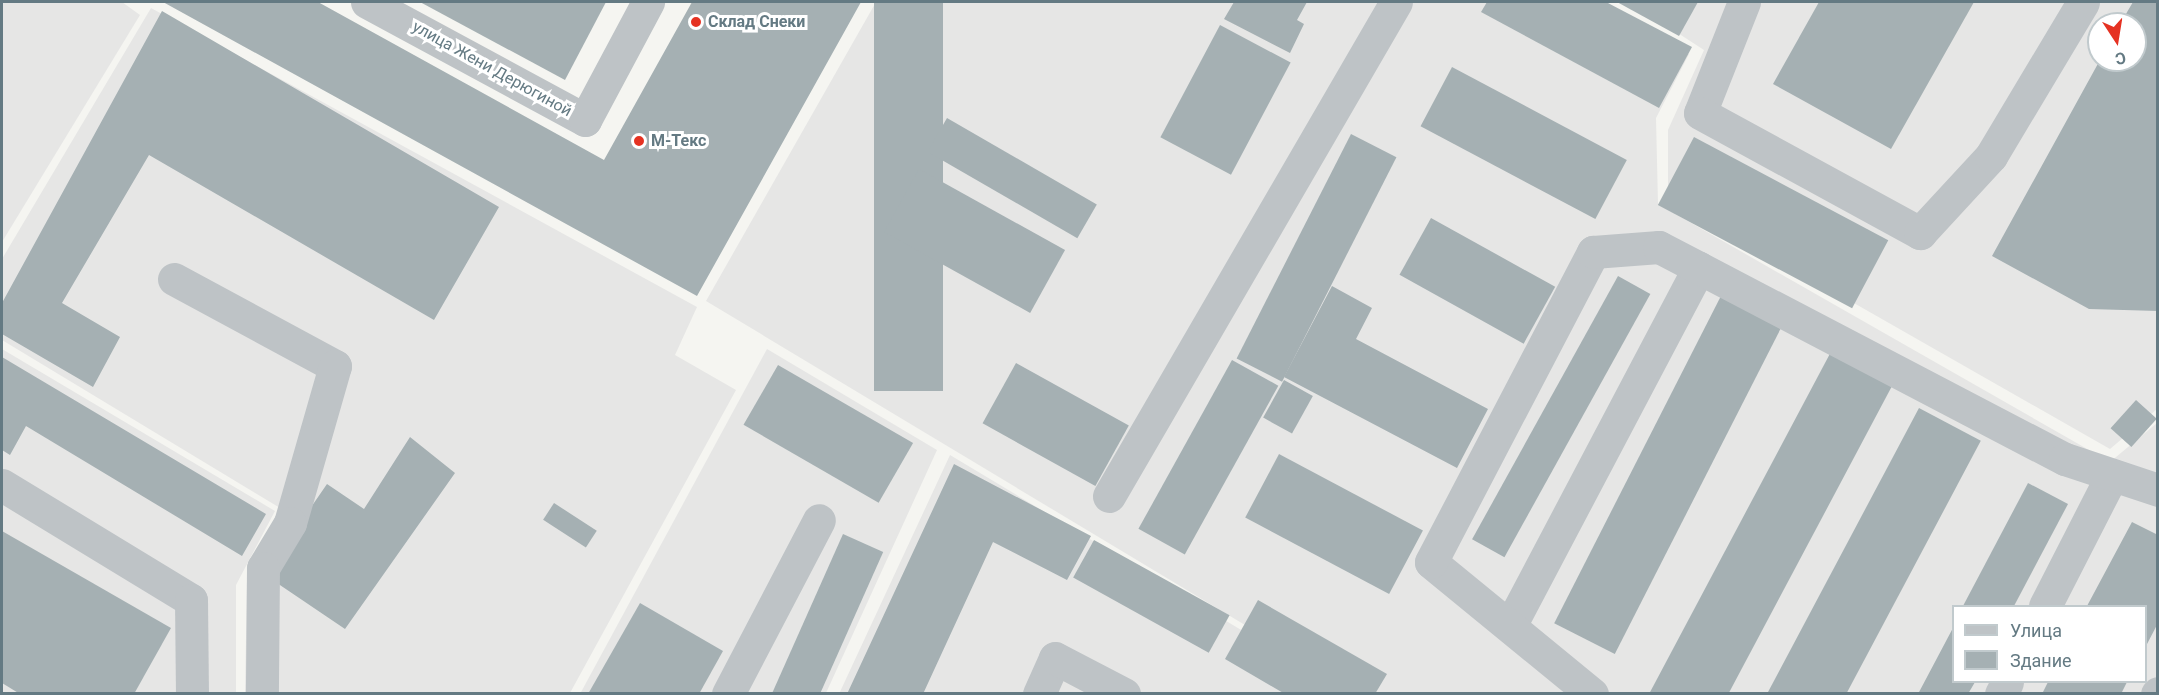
<!DOCTYPE html>
<meta charset="utf-8">
<style>
body{margin:0}
#map{position:relative;width:2159px;height:695px;overflow:hidden;background:#f5f5f1;font-family:Roboto,sans-serif}
div>[style]{position:absolute}
.built>*{inset:0;background:#e6e6e5}
.building>*{inset:0;background:#a5b0b3;transform-origin:0 0}
.minor>*{height:33px;margin:-16.5px;padding:0 16.5px;transform-origin:16.5px;border-radius:16.5px;background:#bec3c6}
.dots>*{width:16px;height:16px;translate:-50% -50%;box-sizing:border-box;border:3px solid #fff;border-radius:50%}
span{translate:-50% -50%;white-space:nowrap;text-align:center;line-height:1.15;-webkit-text-stroke:6px #fff;paint-order:stroke}
.poi-label{font-size:16px;color:#647a83;font-weight:700}
.left{translate:0 -50%;text-align:left}
.street-label{font-size:16px;color:#647a83}
.frame{position:absolute;inset:0;border:3px solid #647a83;pointer-events:none}
.legend{position:absolute;left:1952px;top:605px;width:195px;height:78px;box-sizing:border-box;background:#fff;border:2px solid #c1cacd;margin:0;padding:8px 10px;list-style:none;font-size:18px;color:#647a83}
.legend li{display:flex;align-items:center;gap:12px;height:30px}
.legend b{width:30px;border:2px solid #c1cacd}
.north{position:absolute;left:2087px;top:12px;width:60px;height:60px;box-sizing:border-box;background:#fff;border:2px solid #c1cacd;border-radius:50%;rotate:168deg;font-size:16px;font-weight:700;line-height:24px;text-align:center;color:#647a83}
.north::after{content:'';display:block;margin:auto;width:21px;height:27px;background:#e53222;clip-path:polygon(50% 0,100% 100%,50% 72%,0 100%)}
</style>
<div id="map">
<div class="built">
<i style="clip-path:polygon(2px 2px,122px 2px,140px 15px,2px 242px)"></i>
<i style="clip-path:polygon(evenodd,876px 2px,1606px 2px,1689px 54px,1656px 118px,1658px 204px,2110px 462px,2157px 423px,2157px 693px,1358px 693px,706px 301px,876px 2px,1954px 606px,2146px 606px,2146px 682px,1954px 682px,1954px 606px)"></i>
<i style="clip-path:polygon(evenodd,1630px 2px,2157px 2px,2157px 409px,2110px 449px,1668px 197px,1668px 130px,1704px 50px,1630px 2px,2099px 24px,2135px 24px,2135px 60px,2099px 60px,2099px 24px)"></i>
<i style="clip-path:polygon(151px 8px,697px 307px,675px 355px,736px 390px,570px 693px,245px 693px,247px 581px,285px 511px,2px 340px,2px 259px)"></i>
<i style="clip-path:polygon(2px 349px,275px 511px,236px 585px,236px 693px,2px 693px)"></i>
<i style="clip-path:polygon(767px 349px,937px 450px,826px 693px,580px 694px)"></i>
<i style="clip-path:polygon(950px 455px,1346px 693px,839px 694px)"></i>
</div>
<div class="building">
<i style="clip-path:polygon(163px 2px,318px 2px,604px 160px,692px 2px,861px 2px,697px 296px)"></i>
<i style="clip-path:polygon(420px 2px,606px 2px,565px 80px)"></i>
<i style="left:874px;top:2px;width:69px;height:389px"></i>
<i style="clip-path:polygon(1234px 2px,1307px 2px,1297px 20px,1304px 24px,1290px 53px,1224px 19px)"></i>
<i style="clip-path:polygon(1487px 2px,1606px 2px,1692px 47px,1659px 108px,1481px 12px)"></i>
<i style="clip-path:polygon(1617px 2px,1698px 2px,1679px 36px)"></i>
<i style="clip-path:polygon(1819px 2px,1974px 2px,1891px 149px,1773px 84px)"></i>
<i style="clip-path:polygon(2133px 2px,2158px 2px,2158px 311px,2089px 309px,1992px 256px,2100px 60px,2135px 60px,2135px 24px,2120px 24px)"></i>
<i style="clip-path:polygon(162px 11px,499px 207px,434px 320px,149px 155px,62px 303px,120px 337px,93px 387px,2px 334px,2px 303px)"></i>
<i style="left:1220px;top:25px;width:80px;height:127px;rotate:28deg"></i>
<i style="left:1452px;top:67px;width:198px;height:67px;rotate:28deg"></i>
<i style="left:947px;top:118px;width:173px;height:39px;rotate:30deg"></i>
<i style="left:1351px;top:134px;width:51px;height:252px;rotate:27deg"></i>
<i style="left:1694px;top:137px;width:220px;height:77px;rotate:28deg"></i>
<i style="left:919px;top:169px;width:167px;height:72px;rotate:29deg"></i>
<i style="left:1431px;top:218px;width:142px;height:65px;rotate:29deg"></i>
<i style="left:1618px;top:276px;width:37px;height:301px;rotate:29deg"></i>
<i style="clip-path:polygon(1332px 286px,1372px 308px,1356px 339px,1488px 409px,1457px 468px,1284px 377px)"></i>
<i style="left:1724px;top:290px;width:68px;height:374px;rotate:27deg"></i>
<i style="left:1833px;top:348px;width:70px;height:391px;rotate:28deg"></i>
<i style="clip-path:polygon(2px 357px,266px 514px,242px 556px,26px 426px,10px 455px,2px 450px)"></i>
<i style="left:1232px;top:360px;width:53px;height:193px;rotate:29deg"></i>
<i style="left:1016px;top:363px;width:129px;height:69px;rotate:29deg"></i>
<i style="left:778px;top:365px;width:156px;height:69px;rotate:30deg"></i>
<i style="left:1284px;top:380px;width:33px;height:43px;rotate:29deg"></i>
<i style="left:2136px;top:400px;width:28px;height:38px;rotate:42deg"></i>
<i style="left:1919px;top:408px;width:70px;height:323px;rotate:28deg"></i>
<i style="clip-path:polygon(410px 437px,455px 473px,345px 629px,274px 581px,274px 561px,327px 484px,364px 509px)"></i>
<i style="left:1279px;top:454px;width:163px;height:72px;rotate:28deg"></i>
<i style="clip-path:polygon(954px 464px,1091px 536px,1067px 580px,993px 542px,923px 694px,847px 694px)"></i>
<i style="clip-path:polygon(2028px 483px,2068px 504px,2014px 606px,1963px 606px)"></i>
<i style="left:554px;top:503px;width:51px;height:20px;rotate:33deg"></i>
<i style="clip-path:polygon(2132px 522px,2158px 535px,2158px 623px,2146px 646px,2146px 606px,2087px 606px)"></i>
<i style="clip-path:polygon(2px 531px,171px 628px,134px 694px,20px 694px,2px 683px)"></i>
<i style="left:843px;top:534px;width:44px;height:178px;rotate:24deg"></i>
<i style="left:1094px;top:540px;width:155px;height:43px;rotate:29deg"></i>
<i style="clip-path:polygon(1258px 600px,1387px 674px,1375px 694px,1285px 694px,1225px 659px)"></i>
<i style="clip-path:polygon(640px 603px,723px 651px,699px 694px,588px 694px)"></i>
<i style="clip-path:polygon(1954px 626px,1954px 682px,1975px 682px,1968px 694px,1918px 694px)"></i>
<i style="clip-path:polygon(2048px 682px,2127px 682px,2121px 694px,2042px 694px)"></i>
</div>
<div class="minor">
<i style="left:367px;top:2px;width:248px;rotate:28.4deg"></i>
<i style="left:585px;top:120px;width:134px;rotate:-61.9deg"></i>
<i style="left:1744px;top:2px;width:119px;rotate:111.6deg"></i>
<i style="left:1700px;top:113px;width:251px;rotate:28.6deg"></i>
<i style="left:1920px;top:233px;width:105px;rotate:-47.3deg"></i>
<i style="left:1991px;top:156px;width:179px;rotate:-59.1deg"></i>
<i style="left:174px;top:279px;width:183px;rotate:28.4deg"></i>
<i style="left:335px;top:366px;width:163px;rotate:106deg"></i>
<i style="left:290px;top:523px;width:52px;rotate:121deg"></i>
<i style="left:263px;top:568px;width:126px;rotate:90.5deg"></i>
<i style="left:2px;top:485px;width:221px;rotate:31.3deg"></i>
<i style="left:191px;top:600px;width:94px;rotate:89.4deg"></i>
<i style="left:1109px;top:496px;width:571px;rotate:-59.84deg"></i>
<i style="left:2045px;top:606px;width:147px;rotate:-62.9deg"></i>
<i style="left:1510px;top:626px;width:405px;rotate:-62.2deg"></i>
<i style="left:728px;top:694px;width:196px;rotate:-62.4deg"></i>
<i style="left:1039px;top:694px;width:39px;rotate:-66deg"></i>
<i style="left:1055px;top:658px;width:78px;rotate:27.6deg"></i>
<i style="left:1592px;top:694px;width:208px;rotate:-140.7deg"></i>
<i style="left:1431px;top:562px;width:350px;rotate:-62.4deg"></i>
<i style="left:1593px;top:252px;width:66px;rotate:-4.3deg"></i>
<i style="left:1659px;top:247px;width:458px;rotate:27.6deg"></i>
<i style="left:2065px;top:459px;width:98px;rotate:18.4deg"></i>
<i style="left:2001px;top:694px;width:13px;rotate:-63deg"></i>
<i style="left:2157px;top:694px;width:1px;rotate:-45deg"></i>
</div>
<div class="dots">
<i style="left:696px;top:22px;background:#e53222"></i>
<i style="left:639px;top:141px;background:#e53222"></i>
</div>
<div class="poi-label">
<span class="left" style="left:708px;top:22px">Склад Снеки</span>
<span class="left" style="left:651px;top:141px">М-Текс</span>
</div>
<div class="street-label">
<span style="left:492px;top:69px;rotate:29deg">улица Жени Дерюгиной</span>
</div>
<div class="frame"></div>
<ul class="legend">
<li><b style="height:8px;background:#bec3c6"></b>Улица</li>
<li><b style="height:16px;background:#a5b0b3"></b>Здание</li>
</ul>
<div class="north">С</div>
</div>
